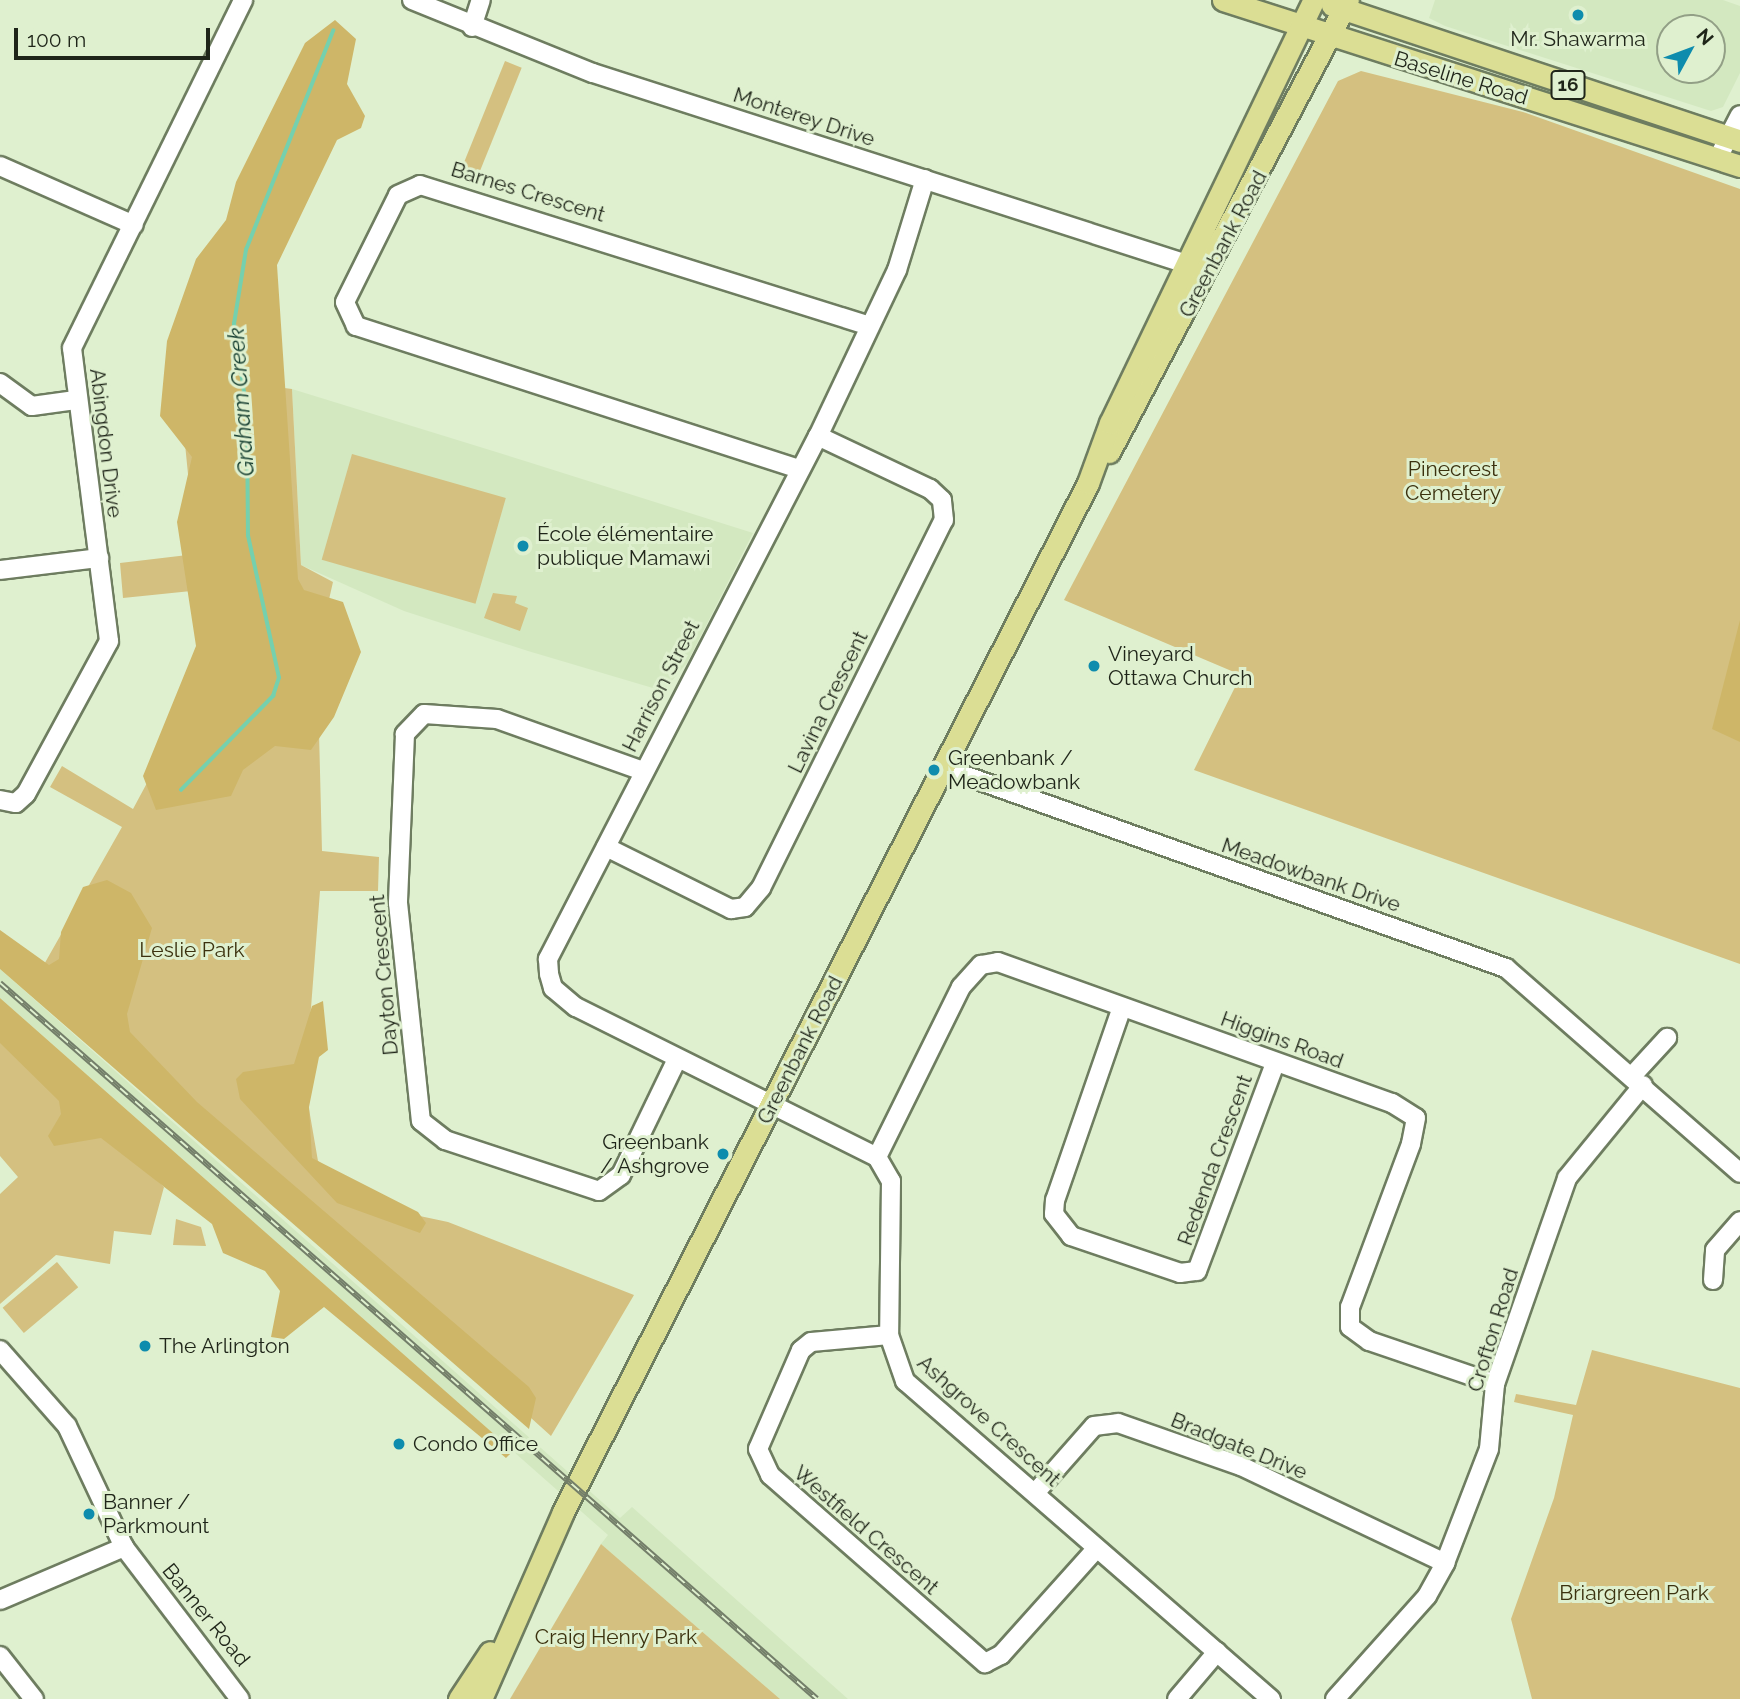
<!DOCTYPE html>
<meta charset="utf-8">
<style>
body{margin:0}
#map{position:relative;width:1740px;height:1699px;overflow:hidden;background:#dff0cf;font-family:Raleway,sans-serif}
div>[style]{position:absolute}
.built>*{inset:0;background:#d3e8c0}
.green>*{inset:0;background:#d4c080;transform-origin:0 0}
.forest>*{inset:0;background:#ceb668}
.stream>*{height:3.5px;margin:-1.75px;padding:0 1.75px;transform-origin:1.75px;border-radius:1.75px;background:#75d0ae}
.roads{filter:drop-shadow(2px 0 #6e7d60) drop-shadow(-2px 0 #6e7d60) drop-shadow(0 2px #6e7d60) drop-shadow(0 -2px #6e7d60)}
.minor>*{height:18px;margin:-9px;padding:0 9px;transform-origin:9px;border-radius:9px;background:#fff}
.major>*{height:21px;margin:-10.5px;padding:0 10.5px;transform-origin:10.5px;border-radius:10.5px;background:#dbde94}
.rail>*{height:6px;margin-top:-3px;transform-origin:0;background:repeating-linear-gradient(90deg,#dff0cf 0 10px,#737e69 0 20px);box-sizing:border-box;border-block:2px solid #737e69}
.dots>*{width:19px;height:19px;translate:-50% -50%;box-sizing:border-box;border:4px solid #dff0cf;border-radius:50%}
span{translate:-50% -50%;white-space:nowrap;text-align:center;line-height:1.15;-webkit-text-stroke:6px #dff0cf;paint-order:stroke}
.shield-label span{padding:2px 5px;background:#dff0cf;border:2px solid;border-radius:5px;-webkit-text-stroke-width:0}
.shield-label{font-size:19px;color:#1f2519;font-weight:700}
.poi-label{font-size:21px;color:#1f2519}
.left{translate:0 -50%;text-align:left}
.right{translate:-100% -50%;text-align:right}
.street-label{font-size:21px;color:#1f2519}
.park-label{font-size:21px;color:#3c320f}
.water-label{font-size:23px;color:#143d2f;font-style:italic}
.north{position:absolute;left:1656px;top:14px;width:70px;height:70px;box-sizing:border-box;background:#dff0cf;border:2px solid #929f86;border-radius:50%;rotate:49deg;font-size:19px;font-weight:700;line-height:28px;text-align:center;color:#1f2519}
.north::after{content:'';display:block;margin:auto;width:24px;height:32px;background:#0e8cad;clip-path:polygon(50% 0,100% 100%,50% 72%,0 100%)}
.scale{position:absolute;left:14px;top:28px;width:196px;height:32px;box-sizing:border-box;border:4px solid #1f2519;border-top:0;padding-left:9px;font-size:21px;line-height:24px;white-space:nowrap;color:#1f2519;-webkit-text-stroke:5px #dff0cf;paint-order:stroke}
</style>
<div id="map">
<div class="built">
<i style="clip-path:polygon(evenodd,1435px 0,1723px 0,1740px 6px,1740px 73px,1723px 107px,1711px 111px,1445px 26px,1429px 18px,1435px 0,1670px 28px,1712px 28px,1712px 70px,1670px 70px,1670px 28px)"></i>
<i style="clip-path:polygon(292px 389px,525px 461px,753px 533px,687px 663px,663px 691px,528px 651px,404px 611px,301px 565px)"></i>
<i style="clip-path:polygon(0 969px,620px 1518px,632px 1507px,848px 1699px,780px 1699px,601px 1544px,608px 1535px,0 998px)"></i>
</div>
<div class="green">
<i style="left:505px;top:61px;width:18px;height:126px;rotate:22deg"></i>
<i style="clip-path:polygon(1361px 71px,1523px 112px,1740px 189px,1740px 964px,1194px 770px,1241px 675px,1064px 600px,1338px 81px)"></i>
<i style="clip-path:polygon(178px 374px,292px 389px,301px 565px,333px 582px,317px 652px,322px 851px,379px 857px,378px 891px,320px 891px,305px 1086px,318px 1161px,382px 1208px,448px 1222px,634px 1295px,551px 1436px,38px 975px,122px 827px,50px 787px,62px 766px,133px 809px,211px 664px,201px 590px,123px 598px,120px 563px,196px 554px)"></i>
<i style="left:352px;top:454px;width:160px;height:110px;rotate:16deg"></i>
<i style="clip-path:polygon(493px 593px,517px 596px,515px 603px,528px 608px,520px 631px,484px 618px)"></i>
<i style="clip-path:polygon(0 1035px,164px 1187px,151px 1235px,114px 1231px,110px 1264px,56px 1255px,0 1304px,0 1194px,18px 1177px,0 1156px)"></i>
<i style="clip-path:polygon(176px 1219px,201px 1227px,206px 1246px,173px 1245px)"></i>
<i style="left:57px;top:1262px;width:33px;height:71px;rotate:50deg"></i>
<i style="clip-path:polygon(1592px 1350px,1740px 1388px,1740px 1699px,1532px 1699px,1511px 1619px,1554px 1498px,1573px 1415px,1514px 1402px,1516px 1394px,1576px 1405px)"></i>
<i style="clip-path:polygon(601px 1544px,780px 1699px,510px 1699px)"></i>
</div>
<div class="forest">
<i style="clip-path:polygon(335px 20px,356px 39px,347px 84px,365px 116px,361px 128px,337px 140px,277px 265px,298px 579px,304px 590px,343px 602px,361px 652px,334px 717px,311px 750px,275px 746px,243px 770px,231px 796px,156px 810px,143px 776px,196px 646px,177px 522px,192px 457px,160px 416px,167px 341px,196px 259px,226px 220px,236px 182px,305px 43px)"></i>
<i style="clip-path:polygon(1740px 620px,1740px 742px,1712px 729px)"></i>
<i style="clip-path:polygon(107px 880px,131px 893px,152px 928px,127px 1014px,130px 1032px,197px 1102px,529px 1387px,536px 1398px,529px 1429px,0 969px,0 930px,49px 965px,59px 959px,61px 932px,83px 887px)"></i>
<i style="clip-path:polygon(0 998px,513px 1451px,506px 1458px,324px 1307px,284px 1339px,271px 1337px,280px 1291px,265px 1271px,223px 1253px,212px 1224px,101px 1138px,54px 1146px,48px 1136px,61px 1114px,59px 1101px,0 1043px)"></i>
<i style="clip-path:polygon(323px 1001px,328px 1050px,319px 1057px,309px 1107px,312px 1158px,418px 1212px,426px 1223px,420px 1233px,337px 1203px,240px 1099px,236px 1079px,243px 1072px,294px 1064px,312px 1006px)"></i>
</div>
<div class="stream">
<i style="left:181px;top:790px;width:132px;rotate:-45.6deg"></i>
<i style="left:273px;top:696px;width:19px;rotate:-72deg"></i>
<i style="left:279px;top:678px;width:145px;rotate:-102.3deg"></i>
<i style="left:248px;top:536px;width:123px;rotate:-90.5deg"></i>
<i style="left:247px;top:413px;width:90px;rotate:-98.3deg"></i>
<i style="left:234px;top:324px;width:75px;rotate:-80.8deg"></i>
<i style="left:246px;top:250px;width:236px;rotate:-68.3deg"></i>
</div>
<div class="roads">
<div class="minor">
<i style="left:412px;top:0;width:195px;rotate:22deg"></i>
<i style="left:593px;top:73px;width:624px;rotate:17.83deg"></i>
<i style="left:472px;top:27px;width:28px;rotate:-72deg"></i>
<i style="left:1718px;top:158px;width:48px;rotate:-62.9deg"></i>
<i style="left:0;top:166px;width:146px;rotate:23.8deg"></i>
<i style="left:925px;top:179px;width:95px;rotate:107.1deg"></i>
<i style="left:897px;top:270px;width:184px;rotate:115.4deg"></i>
<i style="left:818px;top:436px;width:589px;rotate:117.31deg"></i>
<i style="left:548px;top:959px;width:15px;rotate:86deg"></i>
<i style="left:549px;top:974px;width:15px;rotate:74deg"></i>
<i style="left:553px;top:988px;width:30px;rotate:40deg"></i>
<i style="left:576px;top:1007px;width:336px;rotate:26.5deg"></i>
<i style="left:877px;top:1157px;width:28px;rotate:60deg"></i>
<i style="left:891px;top:1181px;width:154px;rotate:90.7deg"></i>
<i style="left:889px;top:1335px;width:49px;rotate:70.8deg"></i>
<i style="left:905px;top:1381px;width:485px;rotate:41deg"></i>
<i style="left:0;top:383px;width:39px;rotate:36deg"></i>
<i style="left:32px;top:406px;width:44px;rotate:-7.8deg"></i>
<i style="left:799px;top:469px;width:466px;rotate:-162.1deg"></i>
<i style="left:356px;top:326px;width:26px;rotate:-115deg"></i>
<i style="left:345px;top:302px;width:119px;rotate:-63.6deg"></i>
<i style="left:398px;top:195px;width:24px;rotate:-24deg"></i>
<i style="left:420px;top:185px;width:471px;rotate:17.4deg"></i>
<i style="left:0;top:570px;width:100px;rotate:-6.9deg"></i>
<i style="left:944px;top:768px;width:597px;rotate:19.59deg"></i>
<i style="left:1506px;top:968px;width:311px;rotate:41.2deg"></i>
<i style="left:643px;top:771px;width:155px;rotate:-160.4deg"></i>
<i style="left:497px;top:719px;width:73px;rotate:-176.1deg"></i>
<i style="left:424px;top:714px;width:28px;rotate:134deg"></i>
<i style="left:405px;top:734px;width:169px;rotate:92.4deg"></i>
<i style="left:398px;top:903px;width:219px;rotate:84deg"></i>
<i style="left:421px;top:1121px;width:31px;rotate:38deg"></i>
<i style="left:445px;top:1140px;width:162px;rotate:18.3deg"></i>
<i style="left:599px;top:1191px;width:27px;rotate:-36deg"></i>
<i style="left:621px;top:1175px;width:129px;rotate:-64.2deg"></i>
<i style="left:0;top:800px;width:16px;rotate:11deg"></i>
<i style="left:16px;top:803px;width:13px;rotate:-42deg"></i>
<i style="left:26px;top:794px;width:174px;rotate:-61.5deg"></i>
<i style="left:109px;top:641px;width:295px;rotate:-97.2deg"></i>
<i style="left:72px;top:348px;width:388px;rotate:-63.8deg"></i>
<i style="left:606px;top:847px;width:140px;rotate:26.4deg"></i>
<i style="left:731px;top:909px;width:14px;rotate:-8deg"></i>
<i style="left:745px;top:907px;width:25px;rotate:-50deg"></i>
<i style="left:761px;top:888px;width:411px;rotate:-63.6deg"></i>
<i style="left:944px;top:520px;width:20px;rotate:-96deg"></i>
<i style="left:942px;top:500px;width:16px;rotate:-137deg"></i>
<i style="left:930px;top:489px;width:124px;rotate:-154.7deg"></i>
<i style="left:1122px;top:1007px;width:204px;rotate:109.1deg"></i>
<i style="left:1055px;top:1200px;width:14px;rotate:94deg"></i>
<i style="left:1054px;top:1214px;width:28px;rotate:52deg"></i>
<i style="left:1071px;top:1236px;width:115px;rotate:18.7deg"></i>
<i style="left:1180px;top:1273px;width:17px;rotate:-7deg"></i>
<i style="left:1197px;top:1271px;width:222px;rotate:-69.4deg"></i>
<i style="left:1632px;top:1076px;width:52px;rotate:-47.4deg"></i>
<i style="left:877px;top:1157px;width:190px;rotate:-63.7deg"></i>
<i style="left:961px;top:987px;width:30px;rotate:-48deg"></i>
<i style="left:981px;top:965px;width:17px;rotate:-10deg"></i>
<i style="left:998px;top:962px;width:418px;rotate:19.7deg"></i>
<i style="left:1392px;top:1103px;width:28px;rotate:32deg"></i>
<i style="left:1416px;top:1118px;width:26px;rotate:101deg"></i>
<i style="left:1411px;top:1144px;width:174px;rotate:110.5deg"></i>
<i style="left:1350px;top:1307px;width:20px;rotate:90deg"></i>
<i style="left:1350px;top:1327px;width:24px;rotate:36deg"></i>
<i style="left:1369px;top:1341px;width:133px;rotate:18.8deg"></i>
<i style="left:1713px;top:1280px;width:30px;rotate:-86deg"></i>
<i style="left:1715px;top:1250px;width:38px;rotate:-49deg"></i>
<i style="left:889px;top:1335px;width:78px;rotate:174.9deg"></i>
<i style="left:811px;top:1342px;width:13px;rotate:141deg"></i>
<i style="left:801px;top:1350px;width:108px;rotate:113.5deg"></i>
<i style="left:758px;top:1449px;width:29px;rotate:65deg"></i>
<i style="left:770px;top:1475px;width:286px;rotate:41.2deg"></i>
<i style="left:985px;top:1663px;width:18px;rotate:-27deg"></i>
<i style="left:1001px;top:1655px;width:142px;rotate:-48.1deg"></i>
<i style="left:0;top:1350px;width:101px;rotate:48.6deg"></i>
<i style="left:67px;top:1426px;width:134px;rotate:64.8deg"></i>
<i style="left:124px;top:1547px;width:191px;rotate:52.7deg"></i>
<i style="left:1035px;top:1493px;width:89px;rotate:-48.6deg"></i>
<i style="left:1094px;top:1426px;width:24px;rotate:-7deg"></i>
<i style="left:1118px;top:1423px;width:130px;rotate:19.3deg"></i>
<i style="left:1241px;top:1466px;width:226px;rotate:25.4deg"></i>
<i style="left:0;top:1600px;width:135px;rotate:-23.1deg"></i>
<i style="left:0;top:1656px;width:55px;rotate:51.7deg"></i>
<i style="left:1177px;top:1699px;width:62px;rotate:-49.6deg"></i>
<i style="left:1335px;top:1699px;width:138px;rotate:-48.2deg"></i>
<i style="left:1427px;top:1596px;width:38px;rotate:-61deg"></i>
<i style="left:1445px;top:1563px;width:122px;rotate:-68.9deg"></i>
<i style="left:1489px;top:1449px;width:65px;rotate:-84.7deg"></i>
<i style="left:1495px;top:1384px;width:218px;rotate:-70.7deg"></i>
<i style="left:1567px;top:1178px;width:120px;rotate:-50.7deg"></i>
</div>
<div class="major">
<i style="left:1223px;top:0;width:543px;rotate:17.8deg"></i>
<i style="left:1332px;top:5px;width:430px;rotate:18.4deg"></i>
<i style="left:1109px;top:452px;width:511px;rotate:-62.13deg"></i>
<i style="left:459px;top:1699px;width:56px;rotate:-56.6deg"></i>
<i style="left:481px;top:1699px;width:204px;rotate:-66.3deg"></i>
<i style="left:563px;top:1512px;width:1155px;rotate:-62.97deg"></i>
<i style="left:1088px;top:483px;width:64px;rotate:-69.9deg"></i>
<i style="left:1110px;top:423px;width:470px;rotate:-64.3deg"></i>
</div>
</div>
<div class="rail">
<i style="left:0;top:983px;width:1086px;rotate:41.23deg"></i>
</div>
<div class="dots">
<i style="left:1578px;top:15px;background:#0e8cad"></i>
<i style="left:523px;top:546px;background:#0e8cad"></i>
<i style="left:1094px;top:666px;background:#0e8cad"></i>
<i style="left:934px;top:770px;background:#0e8cad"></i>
<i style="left:723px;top:1154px;background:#0e8cad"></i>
<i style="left:145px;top:1346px;background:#0e8cad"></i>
<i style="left:399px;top:1444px;background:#0e8cad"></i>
<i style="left:89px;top:1514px;background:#0e8cad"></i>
</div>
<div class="shield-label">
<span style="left:1568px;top:85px">16</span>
</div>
<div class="poi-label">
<span style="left:1578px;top:39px">Mr. Shawarma</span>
<span class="left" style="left:537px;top:546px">École élémentaire<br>publique Mamawi</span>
<span class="left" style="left:1108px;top:666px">Vineyard<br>Ottawa Church</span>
<span class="left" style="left:948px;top:770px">Greenbank /<br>Meadowbank</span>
<span class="right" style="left:709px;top:1154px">Greenbank<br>/ Ashgrove</span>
<span class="left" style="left:159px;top:1346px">The Arlington</span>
<span class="left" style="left:413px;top:1444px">Condo Office</span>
<span class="left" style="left:103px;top:1514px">Banner /<br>Parkmount</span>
</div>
<div class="street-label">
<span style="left:1461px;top:78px;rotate:17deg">Baseline Road</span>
<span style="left:804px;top:117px;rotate:18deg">Monterey Drive</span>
<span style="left:528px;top:192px;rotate:17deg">Barnes Crescent</span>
<span style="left:1223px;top:244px;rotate:-62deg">Greenbank Road</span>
<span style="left:106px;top:443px;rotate:83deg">Abingdon Drive</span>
<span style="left:661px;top:686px;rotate:-63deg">Harrison Street</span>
<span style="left:828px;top:702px;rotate:-64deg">Lavina Crescent</span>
<span style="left:1311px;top:875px;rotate:19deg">Meadowbank Drive</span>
<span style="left:384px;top:975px;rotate:-95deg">Dayton Crescent</span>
<span style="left:1282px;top:1040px;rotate:20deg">Higgins Road</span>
<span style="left:800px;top:1050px;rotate:-63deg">Greenbank Road</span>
<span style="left:1215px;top:1160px;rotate:-70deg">Redenda Crescent</span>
<span style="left:1493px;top:1330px;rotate:-73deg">Crofton Road</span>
<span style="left:989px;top:1421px;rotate:42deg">Ashgrove Crescent</span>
<span style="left:1239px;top:1446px;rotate:22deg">Bradgate Drive</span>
<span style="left:866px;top:1530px;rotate:41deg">Westfield Crescent</span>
<span style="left:206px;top:1615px;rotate:51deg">Banner Road</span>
</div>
<div class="park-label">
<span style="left:1453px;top:481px">Pinecrest<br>Cemetery</span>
<span style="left:192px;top:950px">Leslie Park</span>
<span style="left:1634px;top:1593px">Briargreen Park</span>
<span style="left:616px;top:1637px">Craig Henry Park</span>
</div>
<div class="water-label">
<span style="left:241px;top:402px;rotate:-94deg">Graham Creek</span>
</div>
<div class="north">N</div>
<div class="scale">100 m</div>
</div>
